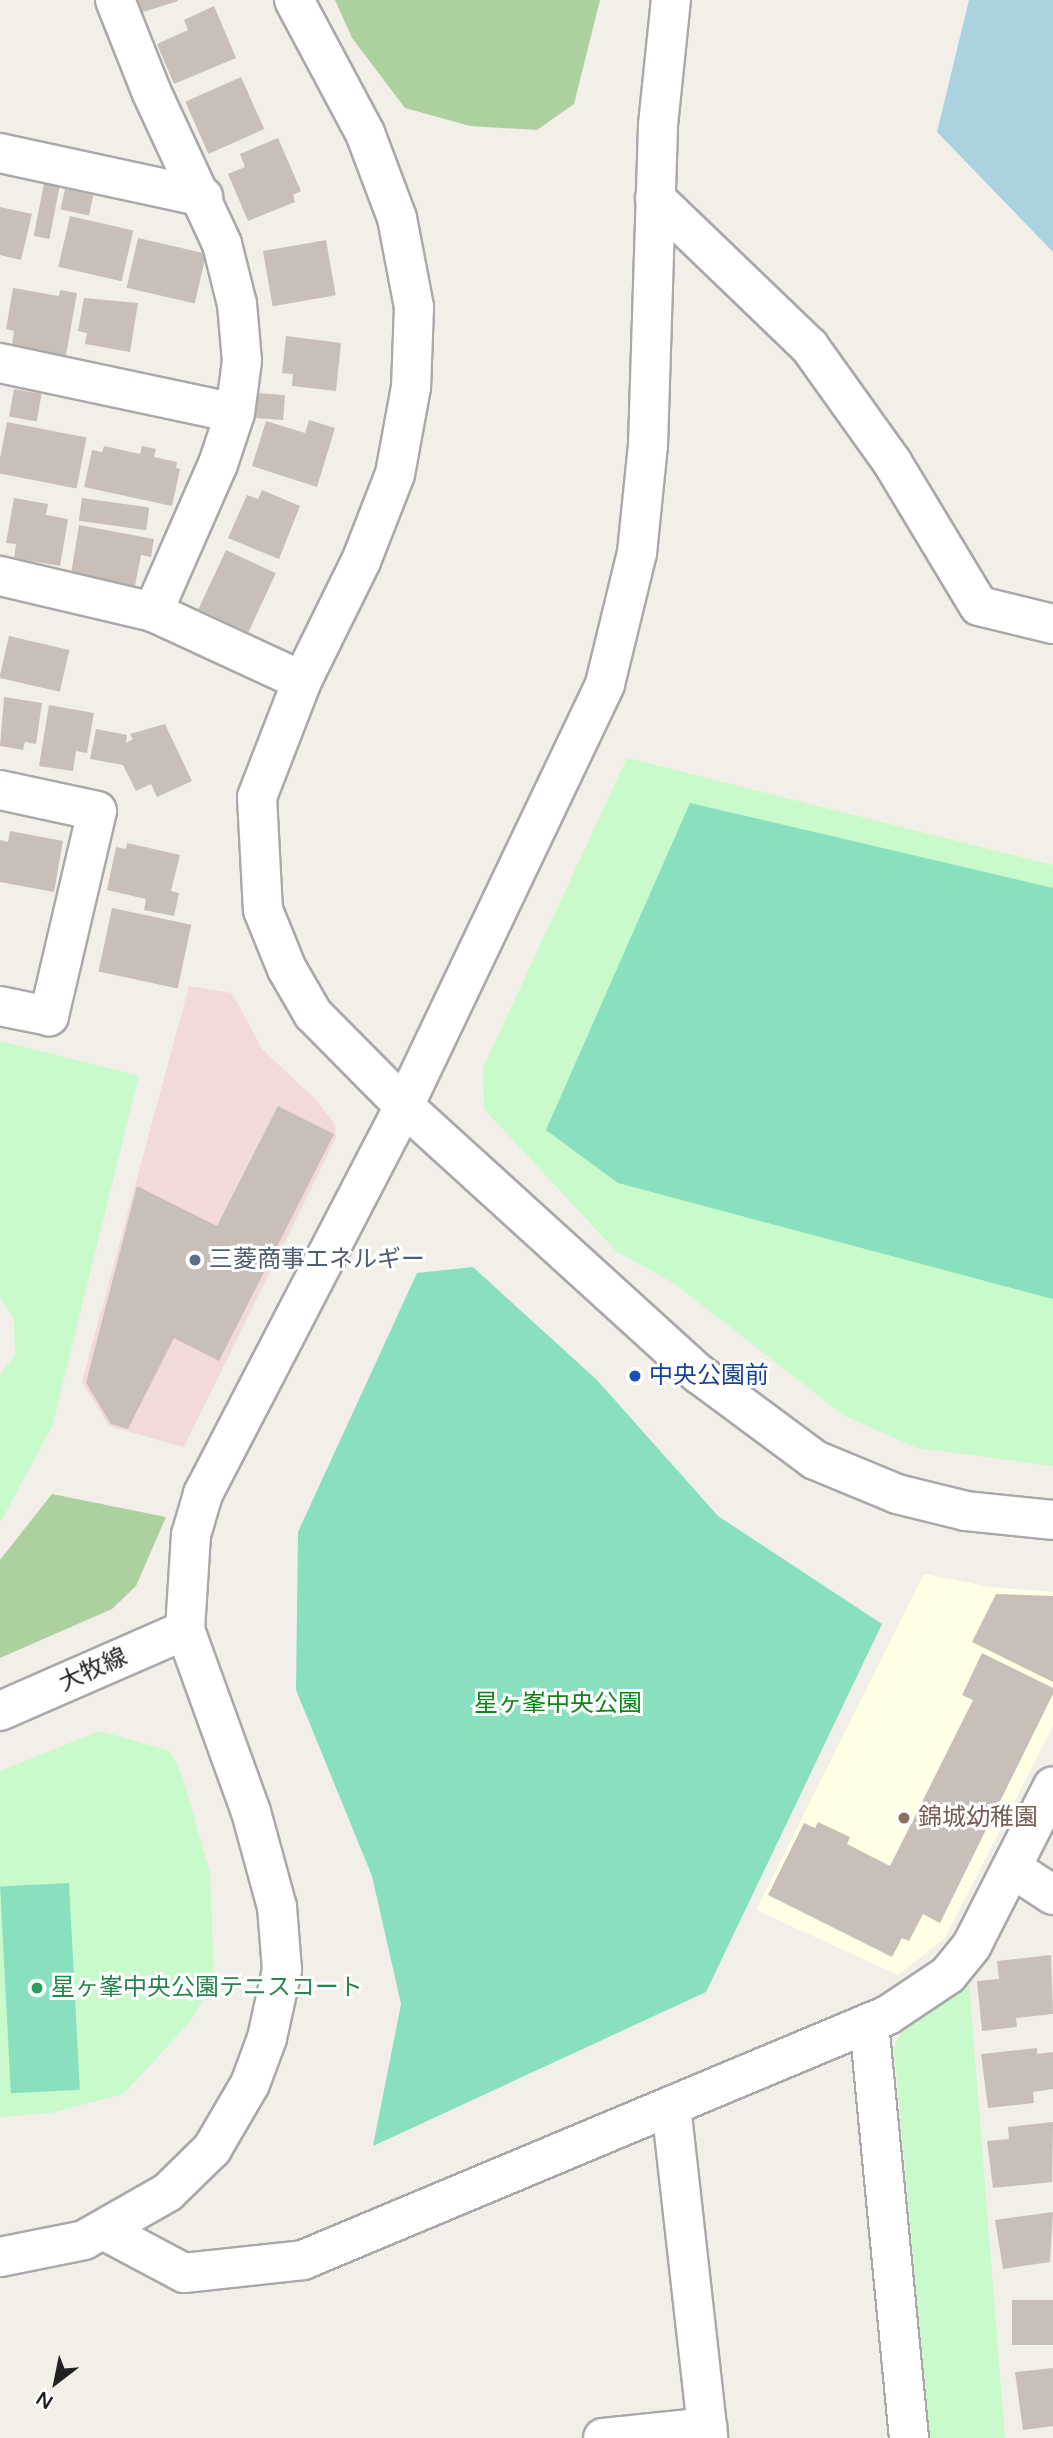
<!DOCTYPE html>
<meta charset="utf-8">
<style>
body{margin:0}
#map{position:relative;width:1053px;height:2438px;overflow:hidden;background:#f2efe9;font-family:"Varela Round","Noto Sans JP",sans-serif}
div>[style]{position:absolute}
.commercial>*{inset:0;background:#f2dad9}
.education>*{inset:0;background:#ffffe5}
.forest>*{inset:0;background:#add19e}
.park>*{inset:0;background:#c8facc}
.pitch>*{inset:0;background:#88e0be;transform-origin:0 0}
.water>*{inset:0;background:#aad3df}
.building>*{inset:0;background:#c7bfb8;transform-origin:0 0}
.roads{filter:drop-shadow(2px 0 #a9a9a9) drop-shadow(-2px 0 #a9a9a9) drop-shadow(0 2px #a9a9a9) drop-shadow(0 -2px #a9a9a9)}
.minor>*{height:38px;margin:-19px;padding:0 19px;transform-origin:19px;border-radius:19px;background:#fff}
.dots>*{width:19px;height:19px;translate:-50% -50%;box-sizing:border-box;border:4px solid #fff;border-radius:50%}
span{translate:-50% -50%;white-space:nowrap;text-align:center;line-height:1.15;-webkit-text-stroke:6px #fff;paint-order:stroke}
.service-label{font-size:24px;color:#4e5e75}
.left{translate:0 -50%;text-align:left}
.transit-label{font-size:24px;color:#164399}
.street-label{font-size:24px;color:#222}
.park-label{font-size:24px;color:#0c8416}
.education-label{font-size:24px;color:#785e54}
.leisure-label{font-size:24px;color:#27864d}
.north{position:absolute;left:21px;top:2347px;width:70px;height:70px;-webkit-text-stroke:5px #fff;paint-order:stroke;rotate:212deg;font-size:19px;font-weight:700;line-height:28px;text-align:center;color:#222}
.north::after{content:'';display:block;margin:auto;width:24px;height:32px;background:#222;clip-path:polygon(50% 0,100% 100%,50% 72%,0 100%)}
</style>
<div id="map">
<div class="commercial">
<i style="clip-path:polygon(189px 986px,232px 993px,262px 1049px,316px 1100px,335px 1124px,336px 1138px,184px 1447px,109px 1426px,82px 1382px)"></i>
</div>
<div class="education">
<i style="clip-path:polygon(924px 1574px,991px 1587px,1053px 1592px,1053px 1726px,945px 1938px,898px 1975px,756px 1910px)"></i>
</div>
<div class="forest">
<i style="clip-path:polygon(335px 0,600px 0,574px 104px,537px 130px,470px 126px,405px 108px,352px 38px)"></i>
<i style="clip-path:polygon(52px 1494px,166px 1517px,136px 1586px,112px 1609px,0 1658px,0 1560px)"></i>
</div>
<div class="park">
<i style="clip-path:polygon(627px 758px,1053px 865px,1053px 1466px,917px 1448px,843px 1415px,675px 1284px,616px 1251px,484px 1109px,483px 1068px)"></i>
<i style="clip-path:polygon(0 1041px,139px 1076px,52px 1427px,0 1523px,0 1374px,15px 1356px,14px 1320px,0 1296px)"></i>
<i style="clip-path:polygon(100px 1731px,170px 1751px,183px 1778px,210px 1873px,214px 1980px,191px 2020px,124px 2094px,51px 2113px,0 2117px,0 1771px)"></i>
<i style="clip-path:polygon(969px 1982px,1005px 2438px,930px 2438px,894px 2048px,905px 2024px)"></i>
</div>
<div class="pitch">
<i style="clip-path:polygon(690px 803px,1053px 888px,1053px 1299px,618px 1183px,546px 1130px)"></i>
<i style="clip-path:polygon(473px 1267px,597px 1380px,718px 1516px,882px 1624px,706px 1992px,373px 2146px,401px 2004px,372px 1876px,296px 1690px,298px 1532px,417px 1273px)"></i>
<i style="left:69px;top:1883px;width:207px;height:69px;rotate:87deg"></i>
</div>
<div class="water">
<i style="clip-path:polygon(969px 0,1053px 0,1053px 252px,937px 132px)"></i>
</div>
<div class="building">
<i style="clip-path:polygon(136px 0,178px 0,178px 1px,140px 13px)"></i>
<i style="clip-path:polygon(214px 6px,236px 58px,174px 84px,157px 44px,188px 30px,184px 20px)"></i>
<i style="left:241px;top:77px;width:57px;height:61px;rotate:66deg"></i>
<i style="clip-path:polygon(278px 138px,301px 191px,293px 195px,295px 202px,248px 221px,228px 174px,245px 167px,240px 154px)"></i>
<i style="left:44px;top:183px;width:16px;height:54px;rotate:11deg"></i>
<i style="left:65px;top:189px;width:29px;height:21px;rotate:12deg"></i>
<i style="clip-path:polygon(0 207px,32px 214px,21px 260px,0 255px)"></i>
<i style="left:70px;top:216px;width:65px;height:52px;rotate:13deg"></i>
<i style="left:138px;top:238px;width:70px;height:51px;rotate:13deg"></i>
<i style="left:326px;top:240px;width:56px;height:64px;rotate:80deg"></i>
<i style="clip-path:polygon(13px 288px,59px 296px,60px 290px,77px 293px,66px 355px,12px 346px,14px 331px,6px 329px)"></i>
<i style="clip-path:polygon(84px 298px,138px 303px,130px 352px,85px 344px,87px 333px,78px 331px)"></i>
<i style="clip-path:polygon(286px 336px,341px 343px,336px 391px,292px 386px,293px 374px,282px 373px)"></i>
<i style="left:14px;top:389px;width:28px;height:28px;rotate:10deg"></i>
<i style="left:257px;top:393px;width:28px;height:25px;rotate:4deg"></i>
<i style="clip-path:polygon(309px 420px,335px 428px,317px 487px,252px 466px,266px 421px,305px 433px)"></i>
<i style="left:7px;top:422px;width:81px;height:52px;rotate:11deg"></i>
<i style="clip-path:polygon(104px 446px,140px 454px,142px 446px,156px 449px,154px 457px,177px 462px,176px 468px,180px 469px,172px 506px,84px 487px,92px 450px,102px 452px)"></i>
<i style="clip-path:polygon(262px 490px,300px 506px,279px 559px,228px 538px,247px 495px,258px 499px)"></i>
<i style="clip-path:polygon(14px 498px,48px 504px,46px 515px,68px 519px,60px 566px,14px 558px,16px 544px,6px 543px)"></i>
<i style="left:82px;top:498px;width:68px;height:23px;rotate:8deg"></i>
<i style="clip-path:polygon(79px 525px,154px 539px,151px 557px,141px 555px,135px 586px,71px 574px)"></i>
<i style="left:226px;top:550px;width:55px;height:65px;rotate:25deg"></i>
<i style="left:9px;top:636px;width:62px;height:43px;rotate:13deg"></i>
<i style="clip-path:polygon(4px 697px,42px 703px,36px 744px,25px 742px,23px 750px,0 746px)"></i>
<i style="clip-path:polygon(49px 705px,94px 713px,87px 753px,76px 751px,73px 771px,39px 766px)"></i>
<i style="clip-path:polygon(165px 724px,192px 781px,157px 797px,151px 784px,136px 791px,123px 765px,90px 759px,96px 729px,127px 735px,126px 743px,133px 739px,130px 734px)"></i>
<i style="clip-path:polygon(10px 831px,63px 841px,54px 892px,0 882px,0 840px,8px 842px)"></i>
<i style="clip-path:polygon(127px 843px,180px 855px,171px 891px,179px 893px,174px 916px,144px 910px,146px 899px,107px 890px,116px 847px,126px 849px)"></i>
<i style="left:112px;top:908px;width:81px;height:65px;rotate:12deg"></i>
<i style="clip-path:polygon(278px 1106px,334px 1134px,219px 1361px,174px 1338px,128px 1429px,111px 1424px,86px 1383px,137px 1186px,217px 1226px)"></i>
<i style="clip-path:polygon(996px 1594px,1053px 1596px,1053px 1682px,972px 1642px)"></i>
<i style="clip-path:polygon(982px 1653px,1053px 1688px,1053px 1694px,940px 1923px,923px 1914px,909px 1941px,902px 1938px,892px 1957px,768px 1895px,804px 1823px,815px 1828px,818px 1822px,850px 1837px,847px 1844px,890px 1866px,973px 1700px,962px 1695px)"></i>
<i style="clip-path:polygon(1051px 1955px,1053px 2014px,1016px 2018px,1017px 2027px,982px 2031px,977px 1981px,999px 1979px,997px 1961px)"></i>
<i style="clip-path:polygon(1037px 2048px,1037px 2054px,1053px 2052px,1053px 2089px,1033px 2092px,1034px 2103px,988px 2108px,981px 2054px)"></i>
<i style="clip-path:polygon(1053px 2122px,1052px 2182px,993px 2188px,987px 2141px,1009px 2139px,1008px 2127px)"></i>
<i style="clip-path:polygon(1053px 2212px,1050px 2262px,1003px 2269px,995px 2220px)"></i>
<i style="left:1053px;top:2300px;width:45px;height:41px;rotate:90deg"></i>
<i style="clip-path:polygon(1053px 2368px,1053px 2426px,1023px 2430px,1015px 2372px)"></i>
</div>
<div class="roads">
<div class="minor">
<i style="left:115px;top:0;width:98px;rotate:68.4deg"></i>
<i style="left:151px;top:91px;width:169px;rotate:65.1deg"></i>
<i style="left:222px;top:244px;width:62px;rotate:76deg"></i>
<i style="left:237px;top:304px;width:57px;rotate:85deg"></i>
<i style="left:242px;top:361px;width:52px;rotate:97.7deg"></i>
<i style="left:235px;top:413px;width:54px;rotate:108.4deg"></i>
<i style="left:218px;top:464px;width:162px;rotate:113.7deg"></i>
<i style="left:294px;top:0;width:151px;rotate:61.9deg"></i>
<i style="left:365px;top:133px;width:91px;rotate:69.4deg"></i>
<i style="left:397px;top:218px;width:91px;rotate:79.2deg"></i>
<i style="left:414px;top:307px;width:80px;rotate:92.1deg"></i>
<i style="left:411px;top:387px;width:88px;rotate:100.4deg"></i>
<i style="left:395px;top:474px;width:93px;rotate:111.3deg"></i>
<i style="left:361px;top:561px;width:134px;rotate:116.2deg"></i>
<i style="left:302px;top:681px;width:124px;rotate:111.2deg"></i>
<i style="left:257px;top:797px;width:113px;rotate:87deg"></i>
<i style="left:263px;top:910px;width:64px;rotate:67.9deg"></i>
<i style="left:287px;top:969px;width:52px;rotate:60deg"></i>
<i style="left:313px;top:1014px;width:129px;rotate:45.3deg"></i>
<i style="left:404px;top:1106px;width:399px;rotate:42.3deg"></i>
<i style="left:699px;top:1374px;width:144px;rotate:36.6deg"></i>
<i style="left:815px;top:1460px;width:89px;rotate:22.5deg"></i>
<i style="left:897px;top:1494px;width:71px;rotate:13.8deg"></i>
<i style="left:966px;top:1511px;width:87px;rotate:5.9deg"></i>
<i style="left:0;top:153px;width:208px;rotate:12.2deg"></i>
<i style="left:655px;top:198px;width:214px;rotate:43.9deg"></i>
<i style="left:809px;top:346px;width:143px;rotate:54.4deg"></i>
<i style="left:892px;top:462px;width:168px;rotate:58.9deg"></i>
<i style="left:979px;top:606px;width:76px;rotate:13.7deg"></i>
<i style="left:0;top:363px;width:240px;rotate:12deg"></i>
<i style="left:0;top:576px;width:157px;rotate:13.2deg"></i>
<i style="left:153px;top:612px;width:164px;rotate:24.8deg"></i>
<i style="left:0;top:790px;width:99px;rotate:12.2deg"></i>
<i style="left:97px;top:811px;width:211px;rotate:103.2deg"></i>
<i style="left:49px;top:1016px;width:50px;rotate:-168.5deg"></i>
<i style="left:0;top:1711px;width:202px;rotate:-23.6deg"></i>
<i style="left:1012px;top:1868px;width:49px;rotate:33.4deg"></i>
<i style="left:869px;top:2023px;width:417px;rotate:84.5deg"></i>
<i style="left:671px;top:2106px;width:334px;rotate:83.6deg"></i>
<i style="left:105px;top:2231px;width:89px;rotate:28deg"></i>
<i style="left:184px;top:2273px;width:120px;rotate:-6.2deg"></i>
<i style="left:303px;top:2260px;width:634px;rotate:-22.72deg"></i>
<i style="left:888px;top:2015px;width:72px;rotate:-33.7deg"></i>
<i style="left:948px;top:1975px;width:38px;rotate:-51deg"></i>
<i style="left:972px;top:1945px;width:178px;rotate:-63deg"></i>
<i style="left:0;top:2257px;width:86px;rotate:-11.4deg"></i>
<i style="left:84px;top:2240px;width:97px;rotate:-29.7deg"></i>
<i style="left:168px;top:2192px;width:62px;rotate:-44.3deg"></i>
<i style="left:212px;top:2149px;width:75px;rotate:-59.7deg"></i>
<i style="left:250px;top:2084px;width:49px;rotate:-69.7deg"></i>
<i style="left:267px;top:2038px;width:70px;rotate:-77.6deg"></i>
<i style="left:282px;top:1970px;width:63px;rotate:-94.5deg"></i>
<i style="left:277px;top:1907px;width:98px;rotate:-105.3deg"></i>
<i style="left:251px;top:1812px;width:194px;rotate:-109.9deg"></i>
<i style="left:185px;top:1630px;width:95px;rotate:-86.4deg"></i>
<i style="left:191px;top:1535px;width:43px;rotate:-73.7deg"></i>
<i style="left:203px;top:1494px;width:437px;rotate:-62.6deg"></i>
<i style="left:404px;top:1106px;width:467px;rotate:-64.5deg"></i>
<i style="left:605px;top:684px;width:135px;rotate:-76.3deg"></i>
<i style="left:637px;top:553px;width:109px;rotate:-84.2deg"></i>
<i style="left:648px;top:445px;width:320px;rotate:-88.2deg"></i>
<i style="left:658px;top:125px;width:126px;rotate:-84.1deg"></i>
<i style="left:603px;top:2438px;width:105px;rotate:-6deg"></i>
</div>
</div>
<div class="dots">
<i style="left:195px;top:1260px;background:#5c6f8a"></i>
<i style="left:635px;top:1376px;background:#1a4fb4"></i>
<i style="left:904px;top:1818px;background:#8d6e63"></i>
<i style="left:37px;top:1988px;background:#2e9e5b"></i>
</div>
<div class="service-label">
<span class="left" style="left:209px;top:1260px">三菱商事エネルギー</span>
</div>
<div class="transit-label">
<span class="left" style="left:649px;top:1376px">中央公園前</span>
</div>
<div class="street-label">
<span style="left:93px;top:1670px;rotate:-24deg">大牧線</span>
</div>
<div class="park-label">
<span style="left:558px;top:1704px">星ヶ峯中央公園</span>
</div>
<div class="education-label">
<span class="left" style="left:918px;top:1818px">錦城幼稚園</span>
</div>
<div class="leisure-label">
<span class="left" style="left:51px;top:1988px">星ヶ峯中央公園テニスコート</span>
</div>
<div class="north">N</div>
</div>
